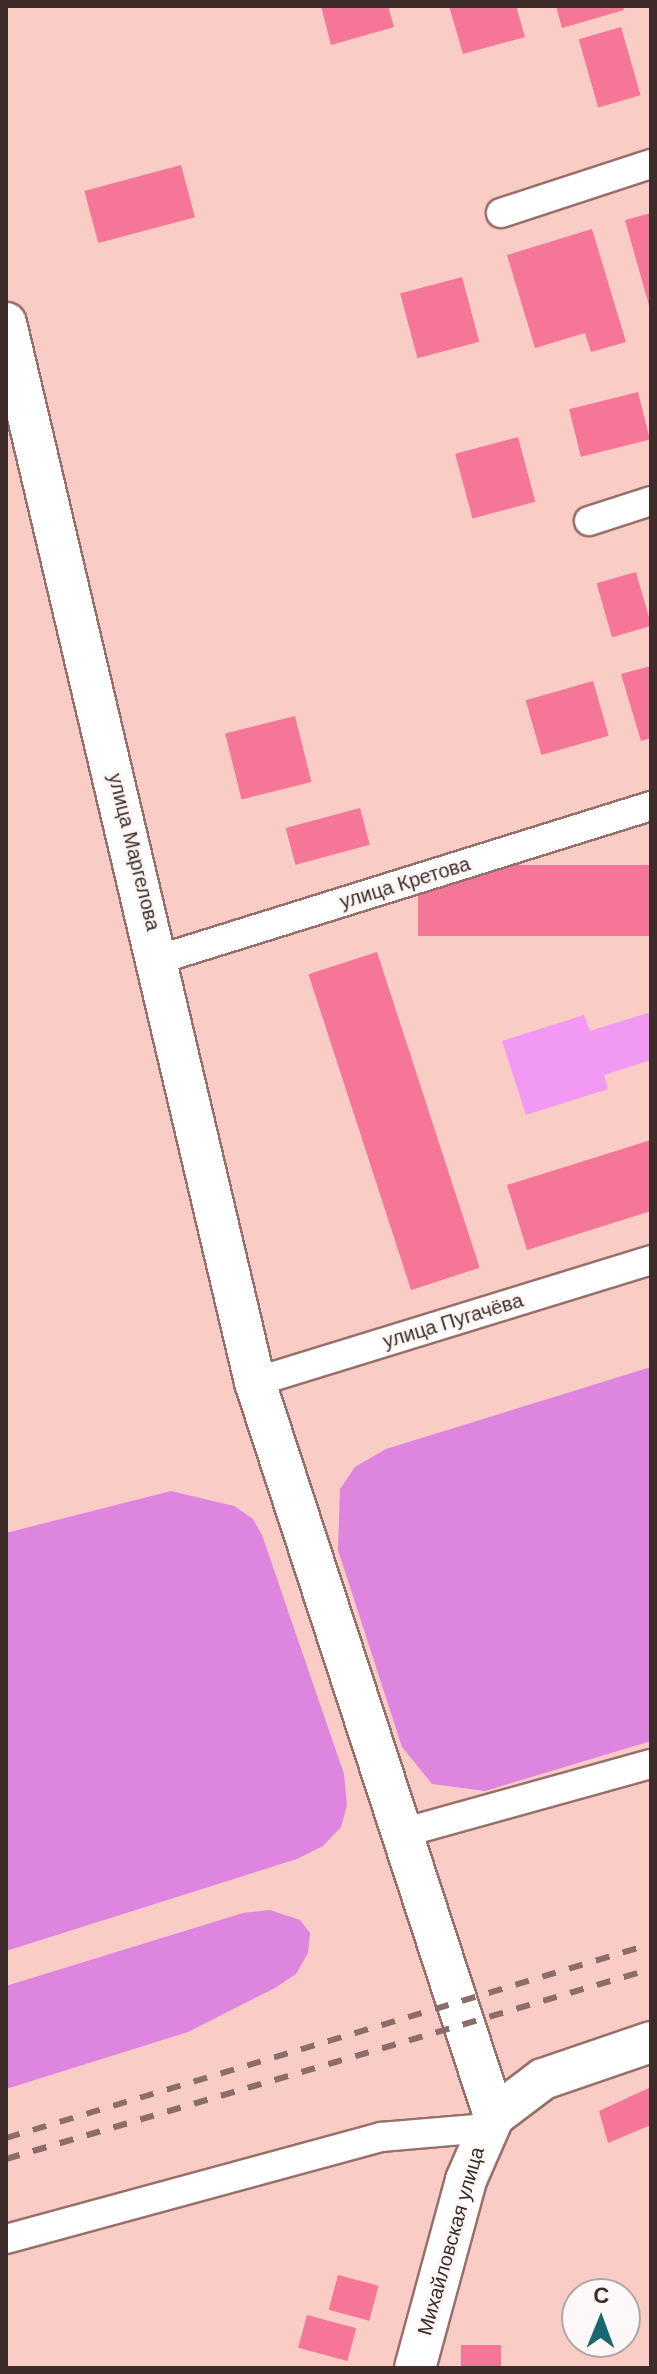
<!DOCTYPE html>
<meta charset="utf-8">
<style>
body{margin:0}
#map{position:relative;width:657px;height:2374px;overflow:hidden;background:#f9ccc6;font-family:"DM Sans",sans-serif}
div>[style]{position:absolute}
.green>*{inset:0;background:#f29af3}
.forest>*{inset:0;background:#de85e0}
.building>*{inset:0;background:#f57696;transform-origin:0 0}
.roads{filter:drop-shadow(2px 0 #98706b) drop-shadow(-2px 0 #98706b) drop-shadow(0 2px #98706b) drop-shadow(0 -2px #98706b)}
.street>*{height:28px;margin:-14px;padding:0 14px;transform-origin:14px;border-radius:14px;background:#fff}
.secondary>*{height:40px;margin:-20px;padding:0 20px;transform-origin:20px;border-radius:20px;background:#fff}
.rail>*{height:6px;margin-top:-3px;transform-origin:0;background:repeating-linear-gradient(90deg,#8b6e6a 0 14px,transparent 0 28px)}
span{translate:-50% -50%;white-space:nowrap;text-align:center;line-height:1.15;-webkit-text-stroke:6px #fdf8f7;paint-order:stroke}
.street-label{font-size:20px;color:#3d2c29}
.frame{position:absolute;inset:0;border:8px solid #3d2c29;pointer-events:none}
.north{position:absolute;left:561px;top:2278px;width:80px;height:80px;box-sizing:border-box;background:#fdf8f7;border:2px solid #b0a6a5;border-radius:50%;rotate:1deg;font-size:22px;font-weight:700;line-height:32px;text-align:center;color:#3d2c29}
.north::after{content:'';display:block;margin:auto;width:28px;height:36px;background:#1a676f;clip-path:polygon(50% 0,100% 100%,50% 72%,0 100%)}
</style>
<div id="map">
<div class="green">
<i style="clip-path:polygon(651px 1012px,651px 1060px,604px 1075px,608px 1089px,526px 1115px,502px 1041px,584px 1015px,590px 1031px)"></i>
</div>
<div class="forest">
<i style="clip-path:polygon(651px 1367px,651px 1741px,485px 1791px,432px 1784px,402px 1747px,338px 1550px,340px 1489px,355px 1467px,386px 1449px)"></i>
<i style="clip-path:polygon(171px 1491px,234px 1506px,253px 1519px,262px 1535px,344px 1774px,347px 1805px,341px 1827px,323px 1846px,297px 1859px,6px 1951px,6px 1533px)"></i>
<i style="clip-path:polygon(270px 1910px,300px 1920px,310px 1933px,308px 1953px,296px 1974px,275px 1988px,188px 2032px,6px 2089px,6px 1986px,243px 1913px)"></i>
</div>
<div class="building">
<i style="clip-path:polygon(321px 6px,388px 6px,394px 27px,331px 45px)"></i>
<i style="clip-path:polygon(449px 6px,516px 6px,525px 37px,463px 54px)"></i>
<i style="clip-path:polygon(556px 6px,623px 6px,624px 10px,562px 28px)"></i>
<i style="left:621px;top:27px;width:71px;height:44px;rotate:74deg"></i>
<i style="left:181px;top:165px;width:54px;height:100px;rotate:75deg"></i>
<i style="clip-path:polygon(651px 213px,651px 309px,650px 309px,625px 220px)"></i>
<i style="clip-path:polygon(592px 229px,626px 342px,591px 352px,585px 333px,535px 348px,507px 255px)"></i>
<i style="left:462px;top:277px;width:67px;height:64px;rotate:75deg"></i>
<i style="left:638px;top:392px;width:49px;height:71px;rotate:76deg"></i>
<i style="left:518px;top:437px;width:67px;height:65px;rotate:75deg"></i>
<i style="left:636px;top:572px;width:56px;height:41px;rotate:74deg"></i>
<i style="clip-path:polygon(651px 666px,651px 738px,641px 741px,621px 674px)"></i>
<i style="left:593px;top:681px;width:57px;height:70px;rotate:74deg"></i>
<i style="left:295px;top:716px;width:68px;height:72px;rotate:76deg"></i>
<i style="left:360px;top:808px;width:38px;height:77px;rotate:75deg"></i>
<i style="left:651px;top:865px;width:71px;height:233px;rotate:90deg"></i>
<i style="left:377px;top:952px;width:332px;height:72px;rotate:72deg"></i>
<i style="clip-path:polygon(651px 1140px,651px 1211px,527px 1250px,507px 1185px)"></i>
<i style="clip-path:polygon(651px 2087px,651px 2125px,608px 2143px,599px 2111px)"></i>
<i style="left:338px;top:2275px;width:42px;height:36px;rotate:15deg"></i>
<i style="left:307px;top:2315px;width:51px;height:34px;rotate:15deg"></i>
<i style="left:461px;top:2345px;width:40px;height:23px"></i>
</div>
<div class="roads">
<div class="street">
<i style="left:501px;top:213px;width:158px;rotate:-18.1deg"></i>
<i style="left:589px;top:521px;width:65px;rotate:-17.9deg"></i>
<i style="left:160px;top:959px;width:514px;rotate:-17.31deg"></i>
<i style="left:255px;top:1382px;width:414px;rotate:-17.1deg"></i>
<i style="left:402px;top:1833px;width:258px;rotate:-15.5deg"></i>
<i style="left:6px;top:2239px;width:389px;rotate:-15.2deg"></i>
<i style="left:381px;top:2137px;width:104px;rotate:-4.9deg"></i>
</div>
<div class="secondary">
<i style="left:6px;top:323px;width:1088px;rotate:76.77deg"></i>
<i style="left:255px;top:1382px;width:772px;rotate:71.96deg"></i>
<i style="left:415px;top:2368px;width:195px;rotate:-74.8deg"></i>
<i style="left:466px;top:2180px;width:70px;rotate:-66.4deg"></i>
<i style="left:494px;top:2116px;width:61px;rotate:-37.1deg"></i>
<i style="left:543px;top:2079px;width:114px;rotate:-18.9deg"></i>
</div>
</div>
<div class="rail">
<i style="left:6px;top:2138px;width:674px;rotate:-16.74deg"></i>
<i style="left:6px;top:2159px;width:672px;rotate:-16.41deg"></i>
</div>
<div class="street-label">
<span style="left:134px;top:852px;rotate:76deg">улица Маргелова</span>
<span style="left:405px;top:883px;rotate:-17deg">улица Кретова</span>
<span style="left:453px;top:1321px;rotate:-17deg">улица Пугачёва</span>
<span style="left:451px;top:2241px;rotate:-74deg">Михайловская улица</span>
</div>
<div class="frame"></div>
<div class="north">С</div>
</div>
